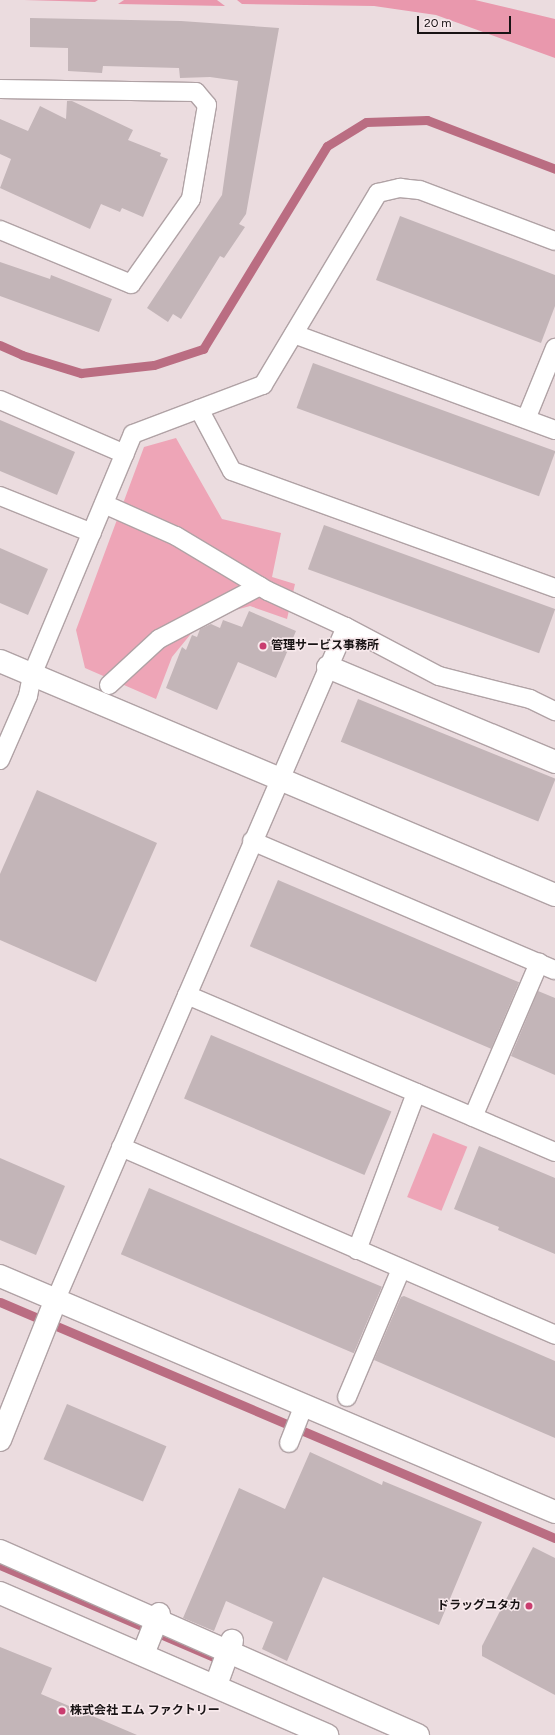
<!DOCTYPE html>
<meta charset="utf-8">
<style>
body{margin:0}
#map{position:relative;width:555px;height:1735px;overflow:hidden;background:#ebdcdf;font-family:Figtree,"Noto Sans JP",sans-serif}
div>[style]{position:absolute}
.green>*{inset:0;background:#eea5b7;transform-origin:0 0}
.forest>*{inset:0;background:#e998ad}
.stream>*{height:9px;margin:-4.5px;padding:0 4.5px;transform-origin:4.5px;border-radius:4.5px;background:#ba6d82}
.building>*{inset:0;background:#c3b5b8;transform-origin:0 0}
.roads{filter:drop-shadow(1px 0 #b0a2a5) drop-shadow(-1px 0 #b0a2a5) drop-shadow(0 1px #b0a2a5) drop-shadow(0 -1px #b0a2a5)}
.service>*{height:18px;margin:-9px;padding:0 9px;transform-origin:9px;border-radius:9px;background:#fff}
.minor>*{height:22px;margin:-11px;padding:0 11px;transform-origin:11px;border-radius:11px;background:#fff}
.tertiary>*{height:22px;margin:-11px;padding:0 11px;transform-origin:11px;border-radius:11px;background:#fff}
.dots>*{width:11px;height:11px;translate:-50% -50%;box-sizing:border-box;border:2px solid #f8e9ec;border-radius:50%}
span{translate:-50% -50%;white-space:nowrap;text-align:center;line-height:1.15;-webkit-text-stroke:3px #f8e9ec;paint-order:stroke}
.poi-label{font-size:12px;color:#181314;font-weight:700}
.left{translate:0 -50%;text-align:left}
.right{translate:-100% -50%;text-align:right}
.scale{position:absolute;left:417px;top:16px;width:94px;height:18px;box-sizing:border-box;border:2px solid #181314;border-top:0;padding-left:5px;font-size:12px;line-height:14px;white-space:nowrap;color:#181314;-webkit-text-stroke:3px #f8e9ec;paint-order:stroke}
</style>
<div id="map">
<div class="green">
<i style="clip-path:polygon(176px 438px,222px 519px,281px 533px,272px 577px,295px 584px,287px 619px,250px 606px,203px 619px,172px 657px,156px 699px,85px 668px,76px 630px,144px 447px)"></i>
<i style="left:433px;top:1133px;width:37px;height:69px;rotate:22deg"></i>
</div>
<div class="forest">
<i style="clip-path:polygon(24px 0,98px 0,95px 2px)"></i>
<i style="clip-path:polygon(124px 0,217px 0,225px 6px,118px 4px)"></i>
<i style="clip-path:polygon(237px 0,475px 0,555px 19px,555px 58px,436px 15px,374px 6px,242px 4px)"></i>
</div>
<div class="stream">
<i style="left:0;top:345px;width:24px;rotate:24deg"></i>
<i style="left:22px;top:355px;width:62px;rotate:17deg"></i>
<i style="left:81px;top:373px;width:73px;rotate:-6.3deg"></i>
<i style="left:154px;top:365px;width:52px;rotate:-18.1deg"></i>
<i style="left:203px;top:349px;width:238px;rotate:-58.6deg"></i>
<i style="left:327px;top:146px;width:46px;rotate:-31.6deg"></i>
<i style="left:366px;top:122px;width:61px;rotate:-1.9deg"></i>
<i style="left:427px;top:120px;width:137px;rotate:20.9deg"></i>
<i style="left:0;top:1302px;width:603px;rotate:23.04deg"></i>
<i style="left:0;top:1565px;width:245px;rotate:23.3deg"></i>
</div>
<div class="building">
<i style="clip-path:polygon(30px 18px,181px 21px,279px 28px,246px 214px,239px 224px,245px 227px,224px 258px,220px 256px,181px 319px,173px 314px,168px 322px,147px 308px,222px 195px,238px 81px,210px 77px,180px 78px,179px 68px,103px 66px,102px 73px,68px 71px,68px 48px,30px 47px)"></i>
<i style="clip-path:polygon(67px 101px,72px 101px,133px 130px,128px 140px,161px 153px,160px 156px,168px 159px,143px 217px,122px 208px,120px 212px,101px 204px,90px 229px,0 188px,11px 159px,0 154px,0 119px,28px 131px,40px 106px,66px 119px)"></i>
<i style="clip-path:polygon(400px 216px,555px 275px,555px 306px,541px 343px,376px 280px)"></i>
<i style="clip-path:polygon(0 262px,50px 279px,51px 275px,112px 299px,99px 332px,0 296px)"></i>
<i style="left:313px;top:363px;width:258px;height:48px;rotate:20deg"></i>
<i style="clip-path:polygon(0 420px,75px 452px,57px 495px,0 471px)"></i>
<i style="left:324px;top:525px;width:246px;height:47px;rotate:20deg"></i>
<i style="clip-path:polygon(0 548px,48px 569px,28px 615px,0 603px)"></i>
<i style="clip-path:polygon(249px 611px,296px 631px,276px 678px,238px 662px,217px 710px,166px 688px,182px 647px,186px 650px,192px 635px,197px 637px,200px 629px,211px 624px,220px 628px,223px 620px,242px 627px)"></i>
<i style="left:358px;top:699px;width:213px;height:46px;rotate:22deg"></i>
<i style="clip-path:polygon(37px 790px,157px 843px,96px 982px,0 940px,0 874px)"></i>
<i style="left:278px;top:880px;width:262px;height:72px;rotate:23deg"></i>
<i style="clip-path:polygon(538px 991px,555px 998px,555px 1075px,511px 1056px)"></i>
<i style="left:211px;top:1035px;width:196px;height:69px;rotate:23deg"></i>
<i style="clip-path:polygon(479px 1146px,555px 1178px,555px 1254px,498px 1230px,499px 1227px,454px 1209px)"></i>
<i style="clip-path:polygon(0 1158px,65px 1186px,36px 1255px,0 1240px)"></i>
<i style="left:149px;top:1188px;width:253px;height:72px;rotate:23deg"></i>
<i style="clip-path:polygon(404px 1296px,555px 1361px,555px 1438px,374px 1360px,401px 1297px)"></i>
<i style="left:67px;top:1404px;width:108px;height:60px;rotate:23deg"></i>
<i style="clip-path:polygon(310px 1452px,382px 1485px,383px 1481px,482px 1522px,439px 1625px,323px 1577px,287px 1661px,262px 1649px,273px 1622px,226px 1601px,214px 1631px,183px 1618px,239px 1488px,285px 1509px)"></i>
<i style="clip-path:polygon(533px 1547px,555px 1558px,555px 1695px,482px 1656px,482px 1646px)"></i>
<i style="clip-path:polygon(0 1647px,52px 1668px,41px 1694px,137px 1735px,0 1735px)"></i>
</div>
<div class="roads">
<div class="service">
<i style="left:0;top:89px;width:196px;rotate:0.9deg"></i>
<i style="left:196px;top:92px;width:17px;rotate:50deg"></i>
<i style="left:207px;top:105px;width:95px;rotate:99.7deg"></i>
<i style="left:191px;top:199px;width:104px;rotate:125.2deg"></i>
<i style="left:131px;top:284px;width:142px;rotate:-157.6deg"></i>
<i style="left:294px;top:334px;width:278px;rotate:20.2deg"></i>
<i style="left:0;top:400px;width:136px;rotate:23.4deg"></i>
<i style="left:199px;top:409px;width:70px;rotate:62deg"></i>
<i style="left:232px;top:471px;width:344px;rotate:19.9deg"></i>
<i style="left:526px;top:419px;width:77px;rotate:-67.8deg"></i>
<i style="left:0;top:496px;width:99px;rotate:21.9deg"></i>
<i style="left:104px;top:504px;width:79px;rotate:24deg"></i>
<i style="left:176px;top:536px;width:107px;rotate:30.9deg"></i>
<i style="left:268px;top:591px;width:86px;rotate:24.8deg"></i>
<i style="left:109px;top:685px;width:68px;rotate:-42.6deg"></i>
<i style="left:159px;top:639px;width:114px;rotate:-27.7deg"></i>
<i style="left:0;top:760px;width:70px;rotate:-66.4deg"></i>
<i style="left:28px;top:696px;width:21px;rotate:-79deg"></i>
<i style="left:32px;top:675px;width:261px;rotate:-67.3deg"></i>
<i style="left:133px;top:434px;width:139px;rotate:-20.7deg"></i>
<i style="left:263px;top:385px;width:224px;rotate:-59.1deg"></i>
<i style="left:378px;top:193px;width:23px;rotate:-13deg"></i>
<i style="left:400px;top:188px;width:20px;rotate:6deg"></i>
<i style="left:420px;top:190px;width:144px;rotate:20.7deg"></i>
<i style="left:252px;top:841px;width:329px;rotate:23.1deg"></i>
<i style="left:187px;top:995px;width:400px;rotate:23.1deg"></i>
<i style="left:473px;top:1117px;width:168px;rotate:-66.8deg"></i>
<i style="left:121px;top:1147px;width:473px;rotate:23.4deg"></i>
<i style="left:357px;top:1250px;width:168px;rotate:-69.4deg"></i>
<i style="left:56px;top:1299px;width:732px;rotate:-66.66deg"></i>
<i style="left:346px;top:627px;width:105px;rotate:27.8deg"></i>
<i style="left:439px;top:676px;width:94px;rotate:14.2deg"></i>
<i style="left:530px;top:699px;width:28px;rotate:26deg"></i>
<i style="left:347px;top:1397px;width:139px;rotate:-67.1deg"></i>
<i style="left:289px;top:1443px;width:41px;rotate:-68.5deg"></i>
</div>
<div class="minor">
<i style="left:328px;top:667px;width:246px;rotate:22.7deg"></i>
<i style="left:0;top:1440px;width:152px;rotate:-68.3deg"></i>
<i style="left:0;top:1551px;width:457px;rotate:23.8deg"></i>
<i style="left:143px;top:1654px;width:43px;rotate:-68.2deg"></i>
<i style="left:216px;top:1685px;width:47px;rotate:-70deg"></i>
</div>
<div class="tertiary">
<i style="left:0;top:661px;width:602px;rotate:22.86deg"></i>
<i style="left:0;top:1276px;width:603px;rotate:23.04deg"></i>
<i style="left:0;top:1593px;width:357px;rotate:23.5deg"></i>
</div>
</div>
<div class="dots">
<i style="left:263px;top:646px;background:#c93d6f"></i>
<i style="left:529px;top:1606px;background:#c93d6f"></i>
<i style="left:62px;top:1711px;background:#c93d6f"></i>
</div>
<div class="poi-label">
<span class="left" style="left:271px;top:646px">管理サービス事務所</span>
<span class="right" style="left:521px;top:1606px">ドラッグユタカ</span>
<span class="left" style="left:70px;top:1711px">株式会社 エム ファクトリー</span>
</div>
<div class="scale">20 m</div>
</div>
